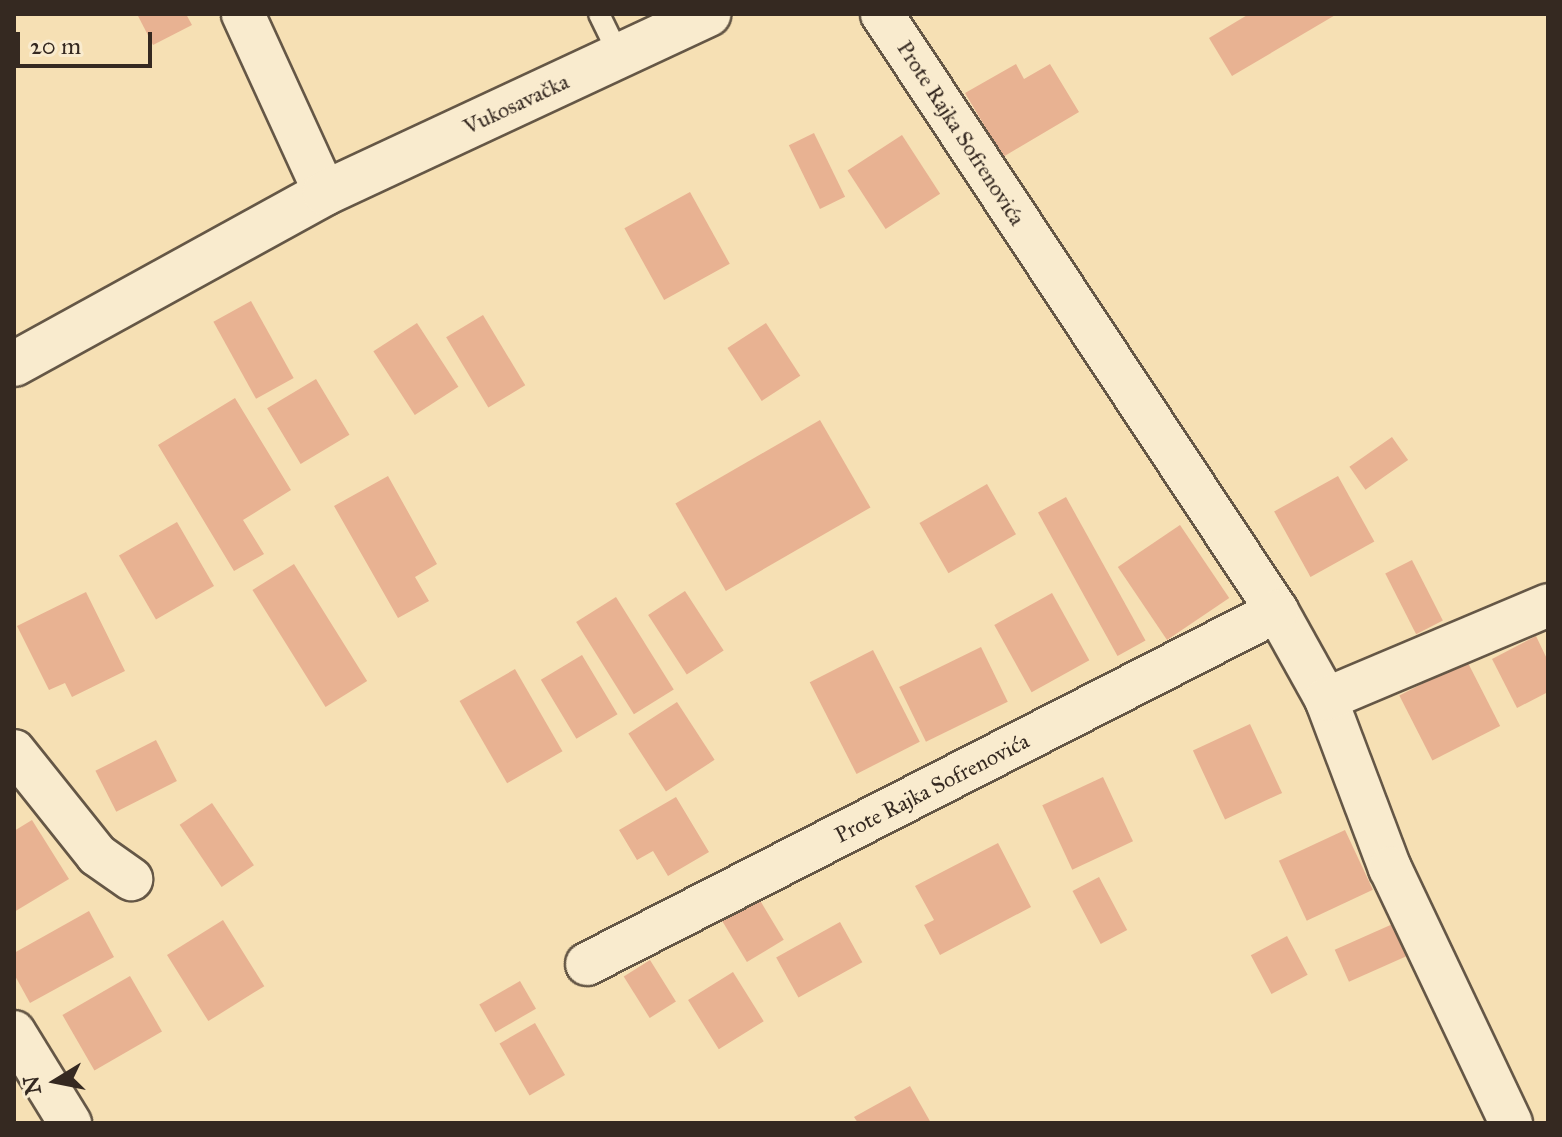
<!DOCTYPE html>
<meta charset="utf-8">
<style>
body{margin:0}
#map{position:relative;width:1562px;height:1137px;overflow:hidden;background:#f6e0b4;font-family:"IM FELL Great Primer",serif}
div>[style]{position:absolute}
.building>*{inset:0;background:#e8b292;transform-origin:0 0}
.roads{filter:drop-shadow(2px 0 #655746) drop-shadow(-2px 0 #655746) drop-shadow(0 2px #655746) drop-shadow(0 -2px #655746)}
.service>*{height:20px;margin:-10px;padding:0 10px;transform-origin:10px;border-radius:10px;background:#f9ebce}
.minor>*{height:42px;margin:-21px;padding:0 21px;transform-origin:21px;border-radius:21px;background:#f9ebce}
.secondary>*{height:44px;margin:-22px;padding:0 22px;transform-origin:22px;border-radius:22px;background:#f9ebce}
span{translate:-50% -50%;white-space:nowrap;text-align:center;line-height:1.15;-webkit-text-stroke:6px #f9ebce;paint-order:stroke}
.street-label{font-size:22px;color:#352921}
.frame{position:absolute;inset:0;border:16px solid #352921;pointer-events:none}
.north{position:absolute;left:16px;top:1041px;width:80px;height:80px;-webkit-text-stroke:6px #f9ebce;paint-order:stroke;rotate:260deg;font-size:22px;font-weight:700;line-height:32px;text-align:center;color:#352921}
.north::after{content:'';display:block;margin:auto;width:28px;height:36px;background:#352921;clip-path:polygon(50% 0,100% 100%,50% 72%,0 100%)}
.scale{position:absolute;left:16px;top:32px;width:136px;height:36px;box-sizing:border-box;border:4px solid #352921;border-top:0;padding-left:10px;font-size:24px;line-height:28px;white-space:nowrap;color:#352921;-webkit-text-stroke:6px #f9ebce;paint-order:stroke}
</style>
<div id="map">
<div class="building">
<i style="clip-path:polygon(137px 14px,186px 14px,192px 25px,153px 45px)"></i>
<i style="clip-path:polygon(1249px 14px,1337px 14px,1232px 76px,1209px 38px)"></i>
<i style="clip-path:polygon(1016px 64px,1024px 79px,1050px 64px,1079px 112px,1003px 157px,965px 93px)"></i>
<i style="left:814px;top:133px;width:71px;height:28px;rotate:64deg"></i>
<i style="left:902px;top:135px;width:70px;height:65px;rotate:57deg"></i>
<i style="left:690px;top:192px;width:82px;height:75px;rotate:61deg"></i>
<i style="left:251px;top:301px;width:88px;height:43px;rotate:61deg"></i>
<i style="left:483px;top:315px;width:82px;height:43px;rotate:59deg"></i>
<i style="left:417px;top:323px;width:76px;height:52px;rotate:57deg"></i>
<i style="left:766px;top:323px;width:63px;height:46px;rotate:57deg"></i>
<i style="left:316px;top:379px;width:65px;height:57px;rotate:59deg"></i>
<i style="clip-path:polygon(235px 398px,291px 490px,243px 520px,264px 554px,234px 571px,158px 445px)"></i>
<i style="left:820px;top:420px;width:101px;height:167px;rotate:60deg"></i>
<i style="left:1392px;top:437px;width:28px;height:52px;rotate:55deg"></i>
<i style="clip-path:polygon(388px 476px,437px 564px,415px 577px,429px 601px,398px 618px,334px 506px)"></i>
<i style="left:1338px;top:476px;width:75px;height:73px;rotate:61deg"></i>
<i style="left:987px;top:484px;width:58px;height:78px;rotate:60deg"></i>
<i style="left:1066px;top:497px;width:164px;height:32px;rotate:61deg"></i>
<i style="left:177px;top:522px;width:74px;height:67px;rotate:60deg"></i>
<i style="left:1180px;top:525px;width:88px;height:75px;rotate:56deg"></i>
<i style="left:1412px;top:560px;width:68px;height:30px;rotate:63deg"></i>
<i style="left:294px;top:564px;width:138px;height:49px;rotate:58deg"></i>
<i style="left:685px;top:591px;width:71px;height:44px;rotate:57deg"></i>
<i style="clip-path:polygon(86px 592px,125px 671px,72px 697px,65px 683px,49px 690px,17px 626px)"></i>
<i style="left:1052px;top:593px;width:77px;height:66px;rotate:61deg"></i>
<i style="left:616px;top:597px;width:109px;height:47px;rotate:58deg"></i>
<i style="clip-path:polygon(1536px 636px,1548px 661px,1548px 692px,1517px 708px,1492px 659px)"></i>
<i style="left:981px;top:647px;width:61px;height:91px;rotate:64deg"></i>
<i style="left:873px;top:650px;width:103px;height:71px;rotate:63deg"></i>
<i style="left:582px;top:655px;width:69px;height:48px;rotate:59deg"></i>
<i style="left:1467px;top:661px;width:73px;height:76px;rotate:63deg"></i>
<i style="left:515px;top:669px;width:95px;height:64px;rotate:60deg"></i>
<i style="left:677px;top:702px;width:69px;height:58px;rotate:57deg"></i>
<i style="left:1250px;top:724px;width:76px;height:63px;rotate:65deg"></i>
<i style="left:156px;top:740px;width:46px;height:68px;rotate:63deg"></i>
<i style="left:1103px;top:777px;width:71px;height:67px;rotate:65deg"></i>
<i style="clip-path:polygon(676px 797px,709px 852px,668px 876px,653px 851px,637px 860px,619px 830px)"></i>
<i style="left:212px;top:803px;width:75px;height:39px;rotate:56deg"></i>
<i style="clip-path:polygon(32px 820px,69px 879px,14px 912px,14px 831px)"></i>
<i style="left:1345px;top:830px;width:66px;height:73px;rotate:65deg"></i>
<i style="clip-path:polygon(998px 843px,1031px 907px,940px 955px,924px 925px,934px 920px,915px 886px)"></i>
<i style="left:1099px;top:877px;width:60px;height:30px;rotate:62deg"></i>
<i style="left:758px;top:897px;width:50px;height:43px;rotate:59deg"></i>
<i style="clip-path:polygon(89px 911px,114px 957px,30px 1003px,14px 974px,14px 953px)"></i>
<i style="left:223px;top:920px;width:78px;height:66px;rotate:58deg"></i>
<i style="left:840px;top:922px;width:46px;height:73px;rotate:61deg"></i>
<i style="left:1395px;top:923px;width:35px;height:66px;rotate:66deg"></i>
<i style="left:1287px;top:936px;width:44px;height:41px;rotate:62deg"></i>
<i style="left:650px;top:960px;width:49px;height:31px;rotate:58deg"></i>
<i style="left:733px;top:972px;width:58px;height:53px;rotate:58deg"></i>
<i style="left:130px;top:976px;width:64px;height:78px;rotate:60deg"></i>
<i style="left:520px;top:981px;width:32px;height:47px;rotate:60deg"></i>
<i style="left:535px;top:1023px;width:60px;height:41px;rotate:60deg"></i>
<i style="clip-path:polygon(910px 1086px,931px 1123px,858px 1123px,854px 1117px)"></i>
</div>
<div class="roads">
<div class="service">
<i style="left:599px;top:14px;width:46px;rotate:64deg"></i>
</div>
<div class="minor">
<i style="left:243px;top:14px;width:197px;rotate:65.4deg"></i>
<i style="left:882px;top:14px;width:716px;rotate:56.51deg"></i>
<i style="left:1277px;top:611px;width:101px;rotate:60.9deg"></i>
<i style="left:1326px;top:699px;width:181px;rotate:69.3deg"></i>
<i style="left:1390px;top:868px;width:282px;rotate:64.6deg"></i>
<i style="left:1326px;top:699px;width:241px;rotate:-22.9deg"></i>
<i style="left:14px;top:751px;width:133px;rotate:51.4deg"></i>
<i style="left:97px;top:855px;width:42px;rotate:35.2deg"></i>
<i style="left:587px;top:964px;width:775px;rotate:-27.09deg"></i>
<i style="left:14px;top:1032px;width:107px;rotate:58.4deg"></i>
</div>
<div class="secondary">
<i style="left:14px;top:364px;width:355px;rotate:-28.8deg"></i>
<i style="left:325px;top:193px;width:423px;rotate:-25deg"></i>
</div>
</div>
<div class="street-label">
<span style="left:516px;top:104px;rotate:-25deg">Vukosavačka</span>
<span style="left:961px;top:133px;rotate:57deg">Prote Rajka Sofrenovića</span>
<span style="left:932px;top:788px;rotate:-27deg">Prote Rajka Sofrenovića</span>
</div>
<div class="frame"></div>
<div class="north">N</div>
<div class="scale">20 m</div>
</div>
